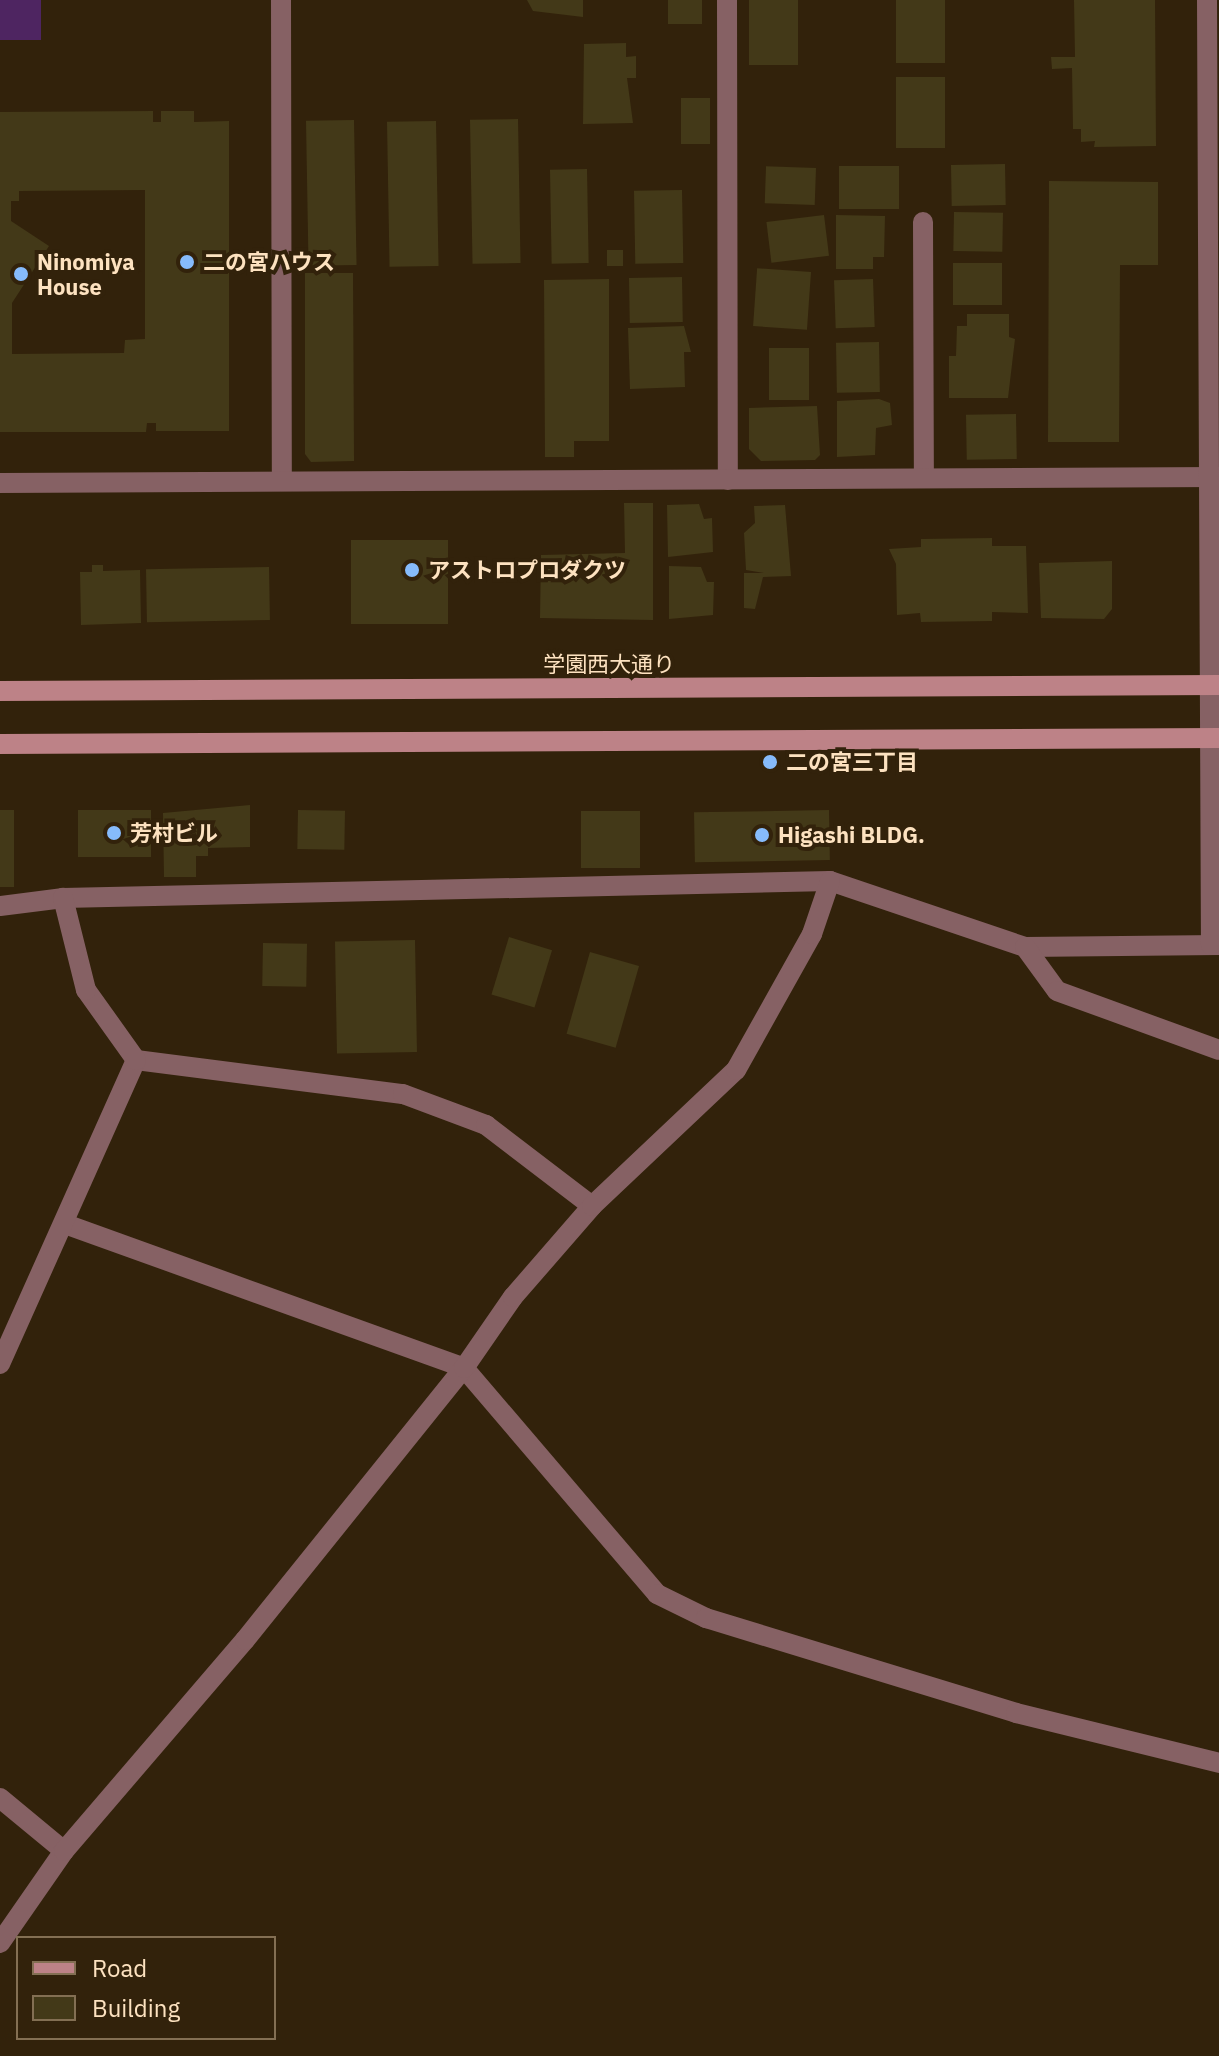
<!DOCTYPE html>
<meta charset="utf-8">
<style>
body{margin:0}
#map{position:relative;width:1219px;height:2056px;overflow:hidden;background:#32220b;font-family:"IBM Plex Sans","Noto Sans JP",sans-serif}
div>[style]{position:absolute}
.green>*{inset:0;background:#4e2561;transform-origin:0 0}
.building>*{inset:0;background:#433918;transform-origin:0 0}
.minor>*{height:20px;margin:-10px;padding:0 10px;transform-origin:10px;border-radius:10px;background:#866164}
.tertiary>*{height:20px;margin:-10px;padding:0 10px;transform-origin:10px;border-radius:10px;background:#866164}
.secondary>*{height:20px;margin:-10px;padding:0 10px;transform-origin:10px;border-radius:10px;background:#bd8287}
.dots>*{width:22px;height:22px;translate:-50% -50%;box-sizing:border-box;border:4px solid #32220b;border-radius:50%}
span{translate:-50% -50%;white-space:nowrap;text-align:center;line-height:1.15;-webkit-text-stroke:8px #32220b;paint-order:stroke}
.poi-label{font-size:22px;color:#fde2c0;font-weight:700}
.left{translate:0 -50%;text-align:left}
.street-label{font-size:22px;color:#fde2c0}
.legend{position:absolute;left:16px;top:1936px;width:260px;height:104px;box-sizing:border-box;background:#32220b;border:2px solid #836f53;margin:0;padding:10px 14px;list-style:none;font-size:24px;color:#fde2c0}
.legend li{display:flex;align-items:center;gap:16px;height:40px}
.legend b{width:40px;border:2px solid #836f53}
</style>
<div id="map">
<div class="green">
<i style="left:0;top:0;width:41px;height:40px"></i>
</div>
<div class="building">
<i style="clip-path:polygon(527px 0,583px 0,583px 17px,533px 11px)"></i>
<i style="left:668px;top:0;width:34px;height:24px"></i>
<i style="left:749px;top:0;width:49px;height:65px"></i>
<i style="left:896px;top:0;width:49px;height:63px"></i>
<i style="clip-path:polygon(1074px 0,1155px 0,1156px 146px,1094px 147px,1095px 141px,1081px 142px,1081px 129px,1073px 129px,1072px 68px,1052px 69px,1051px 57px,1075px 57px)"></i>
<i style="clip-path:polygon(626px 43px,626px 57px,636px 56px,636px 78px,627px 78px,633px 123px,583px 124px,584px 44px)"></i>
<i style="left:945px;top:77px;width:71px;height:49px;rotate:90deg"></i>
<i style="left:681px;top:98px;width:29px;height:46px"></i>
<i style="clip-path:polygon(evenodd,153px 111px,153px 122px,161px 122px,161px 111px,194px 111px,194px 122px,229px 121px,229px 431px,156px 431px,156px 423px,147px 423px,146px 432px,0 432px,0 112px,153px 111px,145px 190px,145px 339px,125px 340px,124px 353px,12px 354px,12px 303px,49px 246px,11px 221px,11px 201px,19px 201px,19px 191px,145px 190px)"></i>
<i style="left:518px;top:119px;width:144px;height:48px;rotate:89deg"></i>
<i style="left:354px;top:120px;width:145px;height:48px;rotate:89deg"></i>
<i style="left:436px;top:121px;width:145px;height:49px;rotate:89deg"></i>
<i style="left:1005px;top:164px;width:41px;height:54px;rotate:89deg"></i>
<i style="left:839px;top:166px;width:60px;height:43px"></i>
<i style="left:816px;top:168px;width:37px;height:50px;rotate:92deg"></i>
<i style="left:587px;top:169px;width:94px;height:37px;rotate:89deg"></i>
<i style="clip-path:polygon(1049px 181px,1158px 182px,1158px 265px,1120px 265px,1119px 442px,1048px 442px)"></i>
<i style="left:682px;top:190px;width:73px;height:48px;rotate:89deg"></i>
<i style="left:954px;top:212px;width:49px;height:39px;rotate:1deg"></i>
<i style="left:824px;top:215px;width:41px;height:58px;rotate:83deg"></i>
<i style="clip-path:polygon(836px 215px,885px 216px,884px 257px,873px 257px,873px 269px,836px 269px)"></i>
<i style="left:623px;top:250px;width:16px;height:16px;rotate:90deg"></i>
<i style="left:1002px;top:263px;width:42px;height:49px;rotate:90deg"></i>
<i style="left:811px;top:272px;width:58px;height:54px;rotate:94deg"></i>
<i style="clip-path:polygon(305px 273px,353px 273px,354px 461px,311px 462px,305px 454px)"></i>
<i style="left:682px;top:277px;width:45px;height:53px;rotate:89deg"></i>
<i style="clip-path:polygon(609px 279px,609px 441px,574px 441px,574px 457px,545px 457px,544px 280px)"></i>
<i style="left:873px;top:279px;width:48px;height:39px;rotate:88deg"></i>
<i style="clip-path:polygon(967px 314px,1009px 314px,1009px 337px,1015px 339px,1008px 398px,949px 398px,949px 356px,956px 356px,957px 326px,967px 326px)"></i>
<i style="clip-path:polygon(684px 326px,691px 352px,684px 352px,685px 387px,630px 389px,628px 328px)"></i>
<i style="left:879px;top:342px;width:50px;height:43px;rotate:89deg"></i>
<i style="left:769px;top:348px;width:40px;height:52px"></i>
<i style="clip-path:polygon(879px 399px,890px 403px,892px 425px,876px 428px,875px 455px,837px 457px,837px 401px)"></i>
<i style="clip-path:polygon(817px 406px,820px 455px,815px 460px,761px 461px,749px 449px,749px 408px)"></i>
<i style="left:1016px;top:414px;width:45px;height:50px;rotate:89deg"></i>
<i style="clip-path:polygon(624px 503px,653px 503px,653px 620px,540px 618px,541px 555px,625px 553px)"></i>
<i style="clip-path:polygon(699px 504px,704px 519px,712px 518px,713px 552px,668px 557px,667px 505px)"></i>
<i style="clip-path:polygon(785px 505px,791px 576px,763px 577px,755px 609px,744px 608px,744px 573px,764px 573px,746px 570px,744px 533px,755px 523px,754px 506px)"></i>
<i style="clip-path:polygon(992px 538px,992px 546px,1026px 546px,1028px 613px,992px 612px,992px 621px,921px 622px,920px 613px,897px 615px,896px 564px,889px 549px,921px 547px,921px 539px)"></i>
<i style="left:351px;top:540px;width:97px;height:84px"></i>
<i style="clip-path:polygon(1112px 561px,1112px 609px,1104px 619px,1041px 618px,1039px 563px)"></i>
<i style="clip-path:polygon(92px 565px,103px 565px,103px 571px,140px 570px,141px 623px,81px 625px,80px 572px,92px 572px)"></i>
<i style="clip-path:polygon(669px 566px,701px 567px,707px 582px,714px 582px,713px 615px,669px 619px)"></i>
<i style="left:269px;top:567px;width:53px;height:123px;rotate:89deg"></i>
<i style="clip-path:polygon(250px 805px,250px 847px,208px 848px,208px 856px,196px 856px,196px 877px,164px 877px,163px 813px)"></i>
<i style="left:0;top:810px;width:14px;height:77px"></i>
<i style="left:78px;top:810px;width:73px;height:47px"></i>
<i style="left:298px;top:810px;width:47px;height:39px;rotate:1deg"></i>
<i style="left:829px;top:810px;width:50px;height:135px;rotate:89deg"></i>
<i style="left:640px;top:811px;width:57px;height:59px;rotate:90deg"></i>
<i style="left:509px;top:937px;width:45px;height:60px;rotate:17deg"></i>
<i style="left:415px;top:940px;width:112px;height:80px;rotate:89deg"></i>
<i style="left:263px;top:943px;width:44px;height:43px;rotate:1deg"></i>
<i style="left:590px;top:952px;width:51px;height:85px;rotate:16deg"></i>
</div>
<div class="minor">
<i style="left:281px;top:0;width:481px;rotate:89.9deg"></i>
<i style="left:727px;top:0;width:480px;rotate:89.9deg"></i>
<i style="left:923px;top:222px;width:256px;rotate:89.8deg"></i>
<i style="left:0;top:483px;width:1219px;rotate:-0.28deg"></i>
<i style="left:0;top:906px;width:64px;rotate:-7.2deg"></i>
<i style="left:63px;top:898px;width:767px;rotate:-1.27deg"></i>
<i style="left:830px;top:881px;width:206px;rotate:18.7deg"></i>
<i style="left:1025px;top:947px;width:194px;rotate:-0.6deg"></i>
<i style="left:1025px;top:947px;width:54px;rotate:54deg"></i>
<i style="left:1057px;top:991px;width:172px;rotate:20deg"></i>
<i style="left:136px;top:1060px;width:269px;rotate:7.3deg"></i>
<i style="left:403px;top:1094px;width:89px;rotate:20.5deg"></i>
<i style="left:486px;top:1125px;width:133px;rotate:37.4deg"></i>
<i style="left:65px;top:1224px;width:424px;rotate:19.8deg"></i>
<i style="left:464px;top:1368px;width:297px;rotate:49.5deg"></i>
<i style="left:657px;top:1594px;width:55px;rotate:26.1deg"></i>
<i style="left:706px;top:1618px;width:324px;rotate:17deg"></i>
<i style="left:1016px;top:1713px;width:209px;rotate:13.8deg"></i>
<i style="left:0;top:1364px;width:333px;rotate:-65.9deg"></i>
<i style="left:136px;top:1060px;width:86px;rotate:-125.5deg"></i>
<i style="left:86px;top:990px;width:95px;rotate:-104deg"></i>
<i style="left:0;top:1798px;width:83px;rotate:39.6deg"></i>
<i style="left:0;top:1943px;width:112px;rotate:-55.2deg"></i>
<i style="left:64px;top:1851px;width:278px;rotate:-49.4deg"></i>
<i style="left:245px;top:1640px;width:349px;rotate:-51.2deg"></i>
<i style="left:464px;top:1368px;width:86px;rotate:-55.4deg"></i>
<i style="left:513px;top:1297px;width:121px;rotate:-49deg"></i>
<i style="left:592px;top:1206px;width:198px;rotate:-43.4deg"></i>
<i style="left:736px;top:1070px;width:156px;rotate:-60.8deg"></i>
<i style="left:812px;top:934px;width:56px;rotate:-71.2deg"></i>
</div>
<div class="tertiary">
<i style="left:1207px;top:0;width:945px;rotate:89.76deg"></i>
</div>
<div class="secondary">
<i style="left:0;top:691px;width:1219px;rotate:-0.28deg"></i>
<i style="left:0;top:744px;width:1219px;rotate:-0.28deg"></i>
</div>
<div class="dots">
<i style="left:187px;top:262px;background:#86bbfb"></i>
<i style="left:21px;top:274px;background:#86bbfb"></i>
<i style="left:412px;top:570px;background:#86bbfb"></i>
<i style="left:770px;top:762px;background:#86bbfb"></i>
<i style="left:114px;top:833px;background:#86bbfb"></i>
<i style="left:762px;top:835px;background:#86bbfb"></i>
</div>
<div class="poi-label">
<span class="left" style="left:37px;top:274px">Ninomiya<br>House</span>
<span class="left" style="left:203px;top:262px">二の宮ハウス</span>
<span class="left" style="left:428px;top:570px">アストロプロダクツ</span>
<span class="left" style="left:786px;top:762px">二の宮三丁目</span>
<span class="left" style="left:130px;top:833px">芳村ビル</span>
<span class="left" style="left:778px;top:835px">Higashi BLDG.</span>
</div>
<div class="street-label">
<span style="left:609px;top:664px">学園西大通り</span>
</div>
<ul class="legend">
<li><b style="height:10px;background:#bd8287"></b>Road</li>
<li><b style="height:22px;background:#433918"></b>Building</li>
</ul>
</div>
